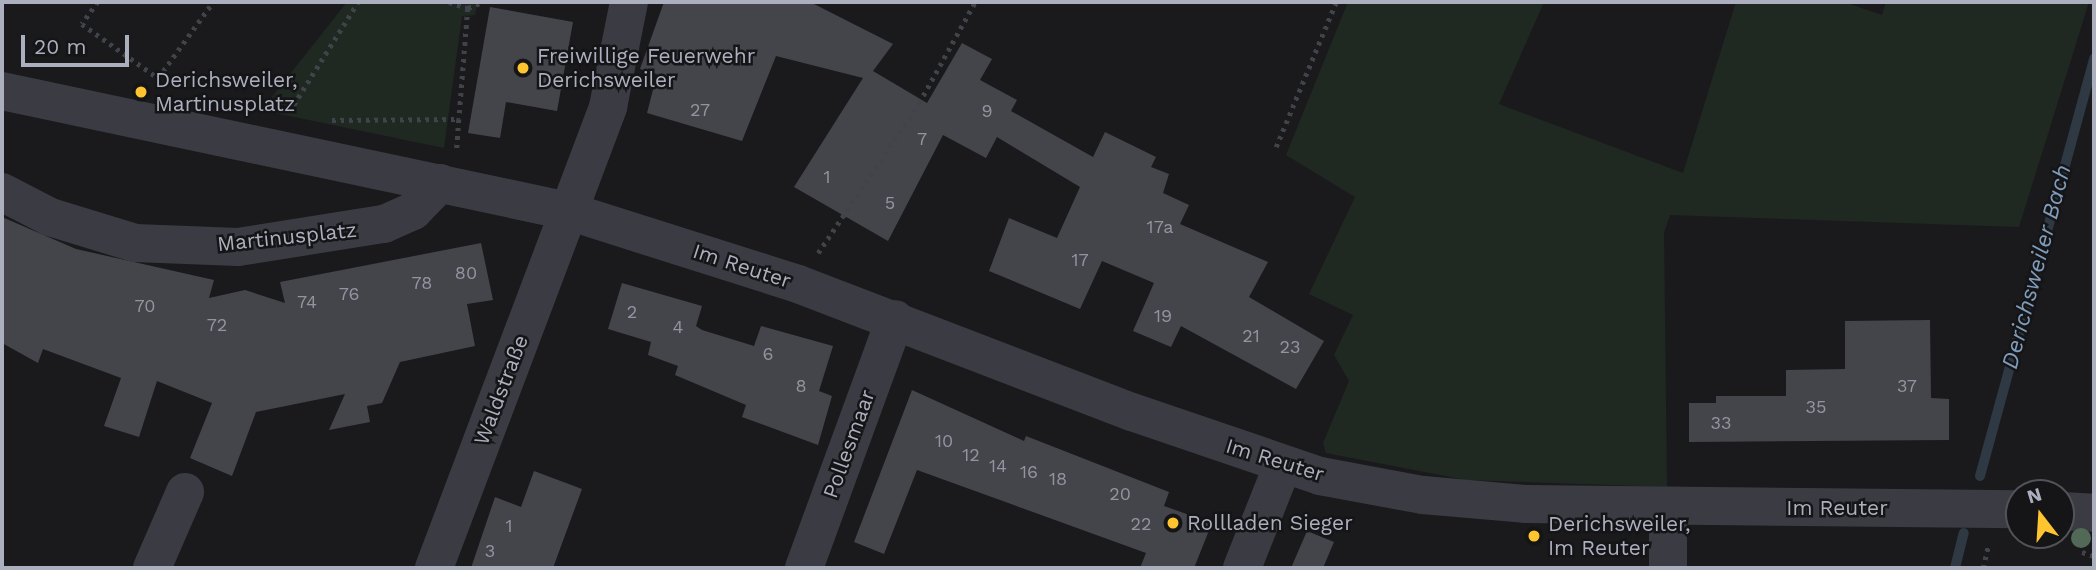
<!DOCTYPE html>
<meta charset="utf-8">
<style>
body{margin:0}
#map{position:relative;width:2096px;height:570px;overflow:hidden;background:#1a1a1d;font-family:"Work Sans",sans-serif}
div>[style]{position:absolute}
.green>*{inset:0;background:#1f2921}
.stream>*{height:10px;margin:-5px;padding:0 5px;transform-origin:5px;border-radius:5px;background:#2e3943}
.building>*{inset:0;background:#44454a}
.path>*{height:4.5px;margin-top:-2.25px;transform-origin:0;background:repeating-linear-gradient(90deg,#41434a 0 3.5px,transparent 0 8.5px)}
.minor>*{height:38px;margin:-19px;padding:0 19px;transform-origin:19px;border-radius:19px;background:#3b3c43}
.trees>*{width:20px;height:20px;margin:-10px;border-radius:50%;background:#536957}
.dots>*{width:19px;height:19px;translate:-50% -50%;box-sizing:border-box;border:4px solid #151518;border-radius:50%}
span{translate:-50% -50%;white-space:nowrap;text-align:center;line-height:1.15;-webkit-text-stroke:5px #151518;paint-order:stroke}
.number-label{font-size:18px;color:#9295a1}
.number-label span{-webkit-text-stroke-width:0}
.poi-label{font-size:21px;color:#acb0be}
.left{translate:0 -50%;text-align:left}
.street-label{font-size:21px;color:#acb0be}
.water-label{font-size:23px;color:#809cbb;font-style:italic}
.frame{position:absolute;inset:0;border:4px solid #acb0be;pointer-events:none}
.north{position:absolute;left:2005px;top:479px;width:70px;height:70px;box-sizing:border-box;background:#151518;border:2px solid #51535a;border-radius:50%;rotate:343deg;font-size:19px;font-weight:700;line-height:28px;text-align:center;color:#acb0be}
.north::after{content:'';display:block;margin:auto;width:24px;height:32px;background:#ffc530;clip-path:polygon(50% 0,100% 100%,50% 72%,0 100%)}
.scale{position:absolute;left:21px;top:35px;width:108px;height:32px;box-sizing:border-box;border:4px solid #acb0be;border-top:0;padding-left:9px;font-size:21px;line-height:24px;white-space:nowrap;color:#acb0be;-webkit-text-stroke:5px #151518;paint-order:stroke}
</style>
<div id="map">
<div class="green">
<i style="clip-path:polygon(347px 2px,478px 2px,475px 15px,462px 16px,444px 148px,275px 113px,272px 97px)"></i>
<i style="clip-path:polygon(1348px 2px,1544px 2px,1499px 104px,1683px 173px,1736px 2px,1844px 2px,1882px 15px,1886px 2px,2089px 2px,2019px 227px,1670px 215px,1664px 233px,1667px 487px,1466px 480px,1326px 453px,1323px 443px,1349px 381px,1334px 355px,1353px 315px,1309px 294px,1355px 197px,1286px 155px)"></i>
</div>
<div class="stream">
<i style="left:1980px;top:476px;width:433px;rotate:-74.7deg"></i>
<i style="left:1955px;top:568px;width:36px;rotate:-76deg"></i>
</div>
<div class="building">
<i style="clip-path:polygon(664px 2px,810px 2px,893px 44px,873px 71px,927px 103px,962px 43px,992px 59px,980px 80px,1017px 100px,1011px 111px,1093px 157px,1105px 132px,1156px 157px,1151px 167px,1169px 174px,1163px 193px,1189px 205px,1180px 224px,1268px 262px,1249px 297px,1324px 341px,1296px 389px,1181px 326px,1171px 347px,1133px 331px,1154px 283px,1102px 261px,1080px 309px,989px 271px,1009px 218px,1057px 238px,1080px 187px,997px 137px,986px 158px,943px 135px,888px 241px,794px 187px,863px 78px,776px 56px,742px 141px,647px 113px,657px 74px,640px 69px)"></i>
<i style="clip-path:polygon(490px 7px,573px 22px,557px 111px,506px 102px,500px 138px,468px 133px)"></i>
<i style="clip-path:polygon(2px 217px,76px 249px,214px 280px,209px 298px,245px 290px,285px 303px,280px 282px,481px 243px,493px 300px,467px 304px,475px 346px,400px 362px,382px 403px,367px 406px,370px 422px,329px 430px,345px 394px,256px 412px,232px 476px,190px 458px,212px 403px,157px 381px,139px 437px,104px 426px,121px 378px,43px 349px,38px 363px,2px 343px)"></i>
<i style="clip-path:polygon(622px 283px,702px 306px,696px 326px,702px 330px,754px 346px,761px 326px,833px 346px,819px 391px,832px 396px,818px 445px,742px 417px,746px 405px,675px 375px,678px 366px,648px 355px,651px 342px,608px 329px)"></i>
<i style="clip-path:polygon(1930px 320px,1931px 398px,1949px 399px,1949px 440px,1689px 442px,1689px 403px,1716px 403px,1716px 396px,1786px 396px,1786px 370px,1845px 369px,1845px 321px)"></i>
<i style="clip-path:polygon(912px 390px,1024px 441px,1026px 436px,1169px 492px,1164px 506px,1212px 523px,1194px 568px,1140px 568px,1146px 553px,917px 470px,884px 554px,854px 542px)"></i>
<i style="clip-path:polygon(534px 471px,582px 489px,553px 568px,471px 568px,495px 497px,521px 507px)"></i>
<i style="clip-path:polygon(1307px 531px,1334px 542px,1323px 568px,1291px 568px)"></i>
</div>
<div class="path">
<i style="left:98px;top:2px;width:27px;rotate:126deg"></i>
<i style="left:82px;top:24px;width:93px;rotate:35.4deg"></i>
<i style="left:158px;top:78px;width:94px;rotate:-54.1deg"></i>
<i style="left:449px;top:2px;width:20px;rotate:18deg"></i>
<i style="left:468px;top:8px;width:111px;rotate:94.6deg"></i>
<i style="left:468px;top:8px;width:15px;rotate:-23deg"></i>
<i style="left:289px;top:112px;width:130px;rotate:-57.9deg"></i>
<i style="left:332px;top:120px;width:127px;rotate:-0.5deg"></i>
<i style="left:459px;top:119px;width:31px;rotate:94deg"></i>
<i style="left:1276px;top:147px;width:157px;rotate:-67.5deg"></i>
<i style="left:818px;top:253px;width:181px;rotate:-56deg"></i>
<i style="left:919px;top:103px;width:115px;rotate:-61deg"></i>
<i style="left:2082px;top:552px;width:13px;rotate:18deg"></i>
<i style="left:1983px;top:568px;width:22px;rotate:-77deg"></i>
</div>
<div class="minor">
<i style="left:2px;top:91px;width:579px;rotate:11.97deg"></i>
<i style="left:568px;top:211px;width:241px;rotate:17.6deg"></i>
<i style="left:798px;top:284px;width:358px;rotate:21deg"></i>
<i style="left:1132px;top:412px;width:199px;rotate:18.8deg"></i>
<i style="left:1320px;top:476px;width:105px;rotate:10.5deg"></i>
<i style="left:1423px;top:495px;width:102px;rotate:5deg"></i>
<i style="left:1525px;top:504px;width:494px;rotate:0.6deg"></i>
<i style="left:2px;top:192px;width:54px;rotate:27.5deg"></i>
<i style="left:50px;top:217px;width:89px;rotate:17deg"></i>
<i style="left:135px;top:243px;width:103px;rotate:2.2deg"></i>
<i style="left:238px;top:247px;width:148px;rotate:-9deg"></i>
<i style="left:384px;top:224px;width:32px;rotate:-24deg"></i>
<i style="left:413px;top:211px;width:39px;rotate:-46deg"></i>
<i style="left:1668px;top:507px;width:61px;rotate:90deg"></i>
<i style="left:2061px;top:511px;width:33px;rotate:3deg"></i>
<i style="left:152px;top:568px;width:83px;rotate:-66.5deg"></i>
<i style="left:434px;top:568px;width:493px;rotate:-69.3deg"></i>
<i style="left:608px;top:107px;width:107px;rotate:-78.7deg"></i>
<i style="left:804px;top:568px;width:265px;rotate:-69.9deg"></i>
<i style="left:1242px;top:568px;width:109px;rotate:-68.4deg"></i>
</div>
<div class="trees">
<i style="left:2081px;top:538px"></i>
</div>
<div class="dots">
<i style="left:523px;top:68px;background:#ffc530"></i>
<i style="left:141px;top:92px;background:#ffc530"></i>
<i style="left:1173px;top:523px;background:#ffc530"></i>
<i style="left:1534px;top:536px;background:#ffc530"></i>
</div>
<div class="number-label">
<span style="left:700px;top:110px">27</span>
<span style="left:987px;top:111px">9</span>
<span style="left:922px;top:139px">7</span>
<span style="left:827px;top:177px">1</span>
<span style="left:890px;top:203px">5</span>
<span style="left:1160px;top:227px">17a</span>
<span style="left:1080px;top:260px">17</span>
<span style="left:466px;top:273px">80</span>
<span style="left:422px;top:283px">78</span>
<span style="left:349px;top:294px">76</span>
<span style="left:307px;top:302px">74</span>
<span style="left:145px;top:306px">70</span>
<span style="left:632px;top:312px">2</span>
<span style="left:1163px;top:316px">19</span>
<span style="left:217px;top:325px">72</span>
<span style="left:678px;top:327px">4</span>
<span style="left:1251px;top:336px">21</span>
<span style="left:1290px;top:347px">23</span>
<span style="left:768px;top:354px">6</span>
<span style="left:801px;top:386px">8</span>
<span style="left:1907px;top:386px">37</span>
<span style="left:1816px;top:407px">35</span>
<span style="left:1721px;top:423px">33</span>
<span style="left:944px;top:441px">10</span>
<span style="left:971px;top:455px">12</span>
<span style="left:998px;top:466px">14</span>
<span style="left:1029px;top:472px">16</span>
<span style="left:1058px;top:479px">18</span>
<span style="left:1120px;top:494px">20</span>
<span style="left:1141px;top:524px">22</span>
<span style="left:509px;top:526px">1</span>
<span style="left:490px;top:551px">3</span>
</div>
<div class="poi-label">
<span class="left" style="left:537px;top:68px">Freiwillige Feuerwehr<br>Derichsweiler</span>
<span class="left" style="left:155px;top:92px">Derichsweiler,<br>Martinusplatz</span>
<span class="left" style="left:1187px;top:523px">Rollladen Sieger</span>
<span class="left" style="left:1548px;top:536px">Derichsweiler,<br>Im Reuter</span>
</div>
<div class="street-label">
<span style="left:287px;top:237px;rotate:-6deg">Martinusplatz</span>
<span style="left:742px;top:266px;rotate:18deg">Im Reuter</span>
<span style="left:501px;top:390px;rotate:-69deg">Waldstraße</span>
<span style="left:849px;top:444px;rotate:-70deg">Pollesmaar</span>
<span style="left:1275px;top:460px;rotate:17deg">Im Reuter</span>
<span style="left:1837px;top:508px">Im Reuter</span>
</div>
<div class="water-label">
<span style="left:2037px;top:267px;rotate:-75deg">Derichsweiler Bach</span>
</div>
<div class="frame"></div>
<div class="north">N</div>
<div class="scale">20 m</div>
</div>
